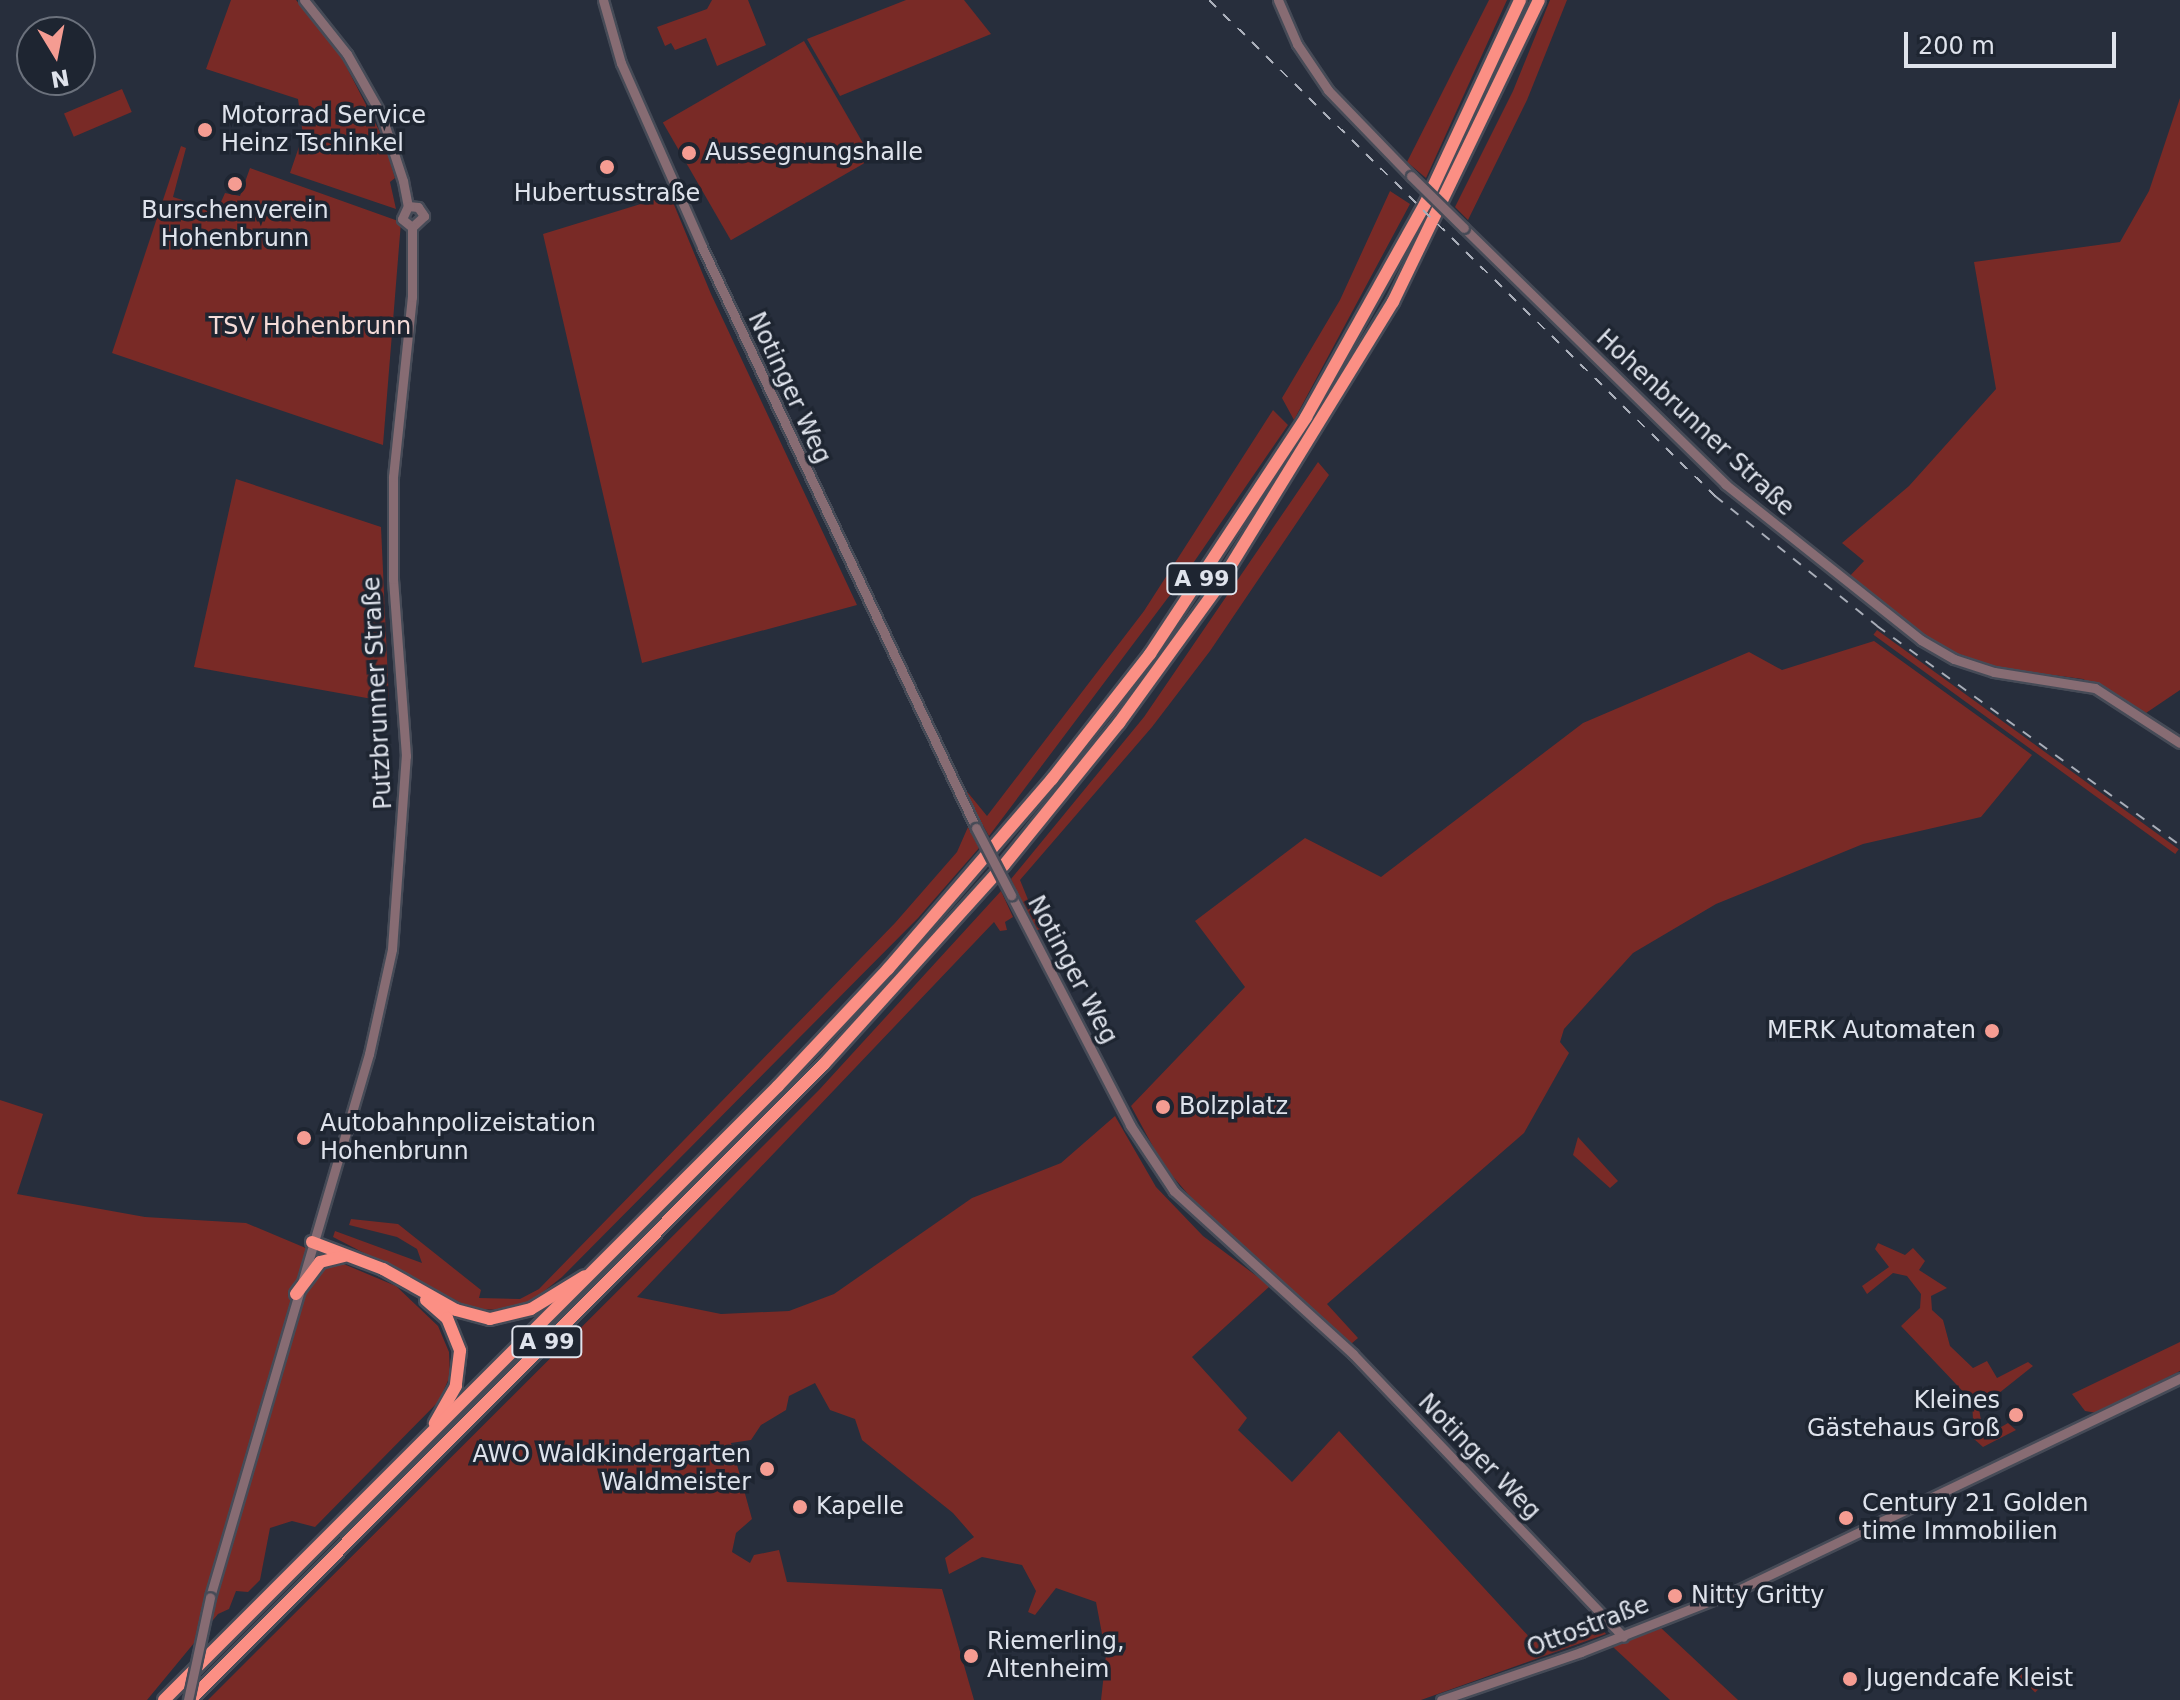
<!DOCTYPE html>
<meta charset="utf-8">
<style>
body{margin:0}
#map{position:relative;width:2180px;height:1700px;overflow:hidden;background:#272e3c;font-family:"DejaVu Sans",sans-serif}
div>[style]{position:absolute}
.green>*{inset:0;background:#792a26;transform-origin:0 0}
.roads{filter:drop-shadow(2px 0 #464b57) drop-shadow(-2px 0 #464b57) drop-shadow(0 2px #464b57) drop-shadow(0 -2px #464b57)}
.secondary>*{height:9px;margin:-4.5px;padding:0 4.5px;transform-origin:4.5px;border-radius:4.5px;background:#876c73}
.highway>*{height:12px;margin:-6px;padding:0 6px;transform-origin:6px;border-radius:6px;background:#fb8f84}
.rail>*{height:2px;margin-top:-1px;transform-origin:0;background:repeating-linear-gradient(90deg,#a9aeb9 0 10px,transparent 0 20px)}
.bridges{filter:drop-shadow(2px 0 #464b57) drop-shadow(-2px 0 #464b57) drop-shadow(0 2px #464b57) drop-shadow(0 -2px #464b57)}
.secondary-bridge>*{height:9px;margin:-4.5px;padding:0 4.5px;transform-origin:4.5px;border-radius:4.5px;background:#876c73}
.dots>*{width:22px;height:22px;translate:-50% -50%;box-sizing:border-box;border:4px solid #1e2531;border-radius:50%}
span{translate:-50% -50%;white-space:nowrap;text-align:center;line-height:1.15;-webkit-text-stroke:7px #1e2531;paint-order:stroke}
.shield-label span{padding:2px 6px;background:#1e2531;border:2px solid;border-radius:6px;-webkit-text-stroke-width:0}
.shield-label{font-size:22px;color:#dfe3ec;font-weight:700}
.poi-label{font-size:24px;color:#dfe3ec}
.left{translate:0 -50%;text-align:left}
.right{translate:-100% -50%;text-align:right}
.park-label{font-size:24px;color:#f4dbd8}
.street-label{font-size:24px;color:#dfe3ec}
.north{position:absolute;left:16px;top:16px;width:80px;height:80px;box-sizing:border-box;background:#1e2531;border:2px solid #6b717c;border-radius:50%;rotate:170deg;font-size:22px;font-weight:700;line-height:32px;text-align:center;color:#dfe3ec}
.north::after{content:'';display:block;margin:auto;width:28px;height:36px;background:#f59c92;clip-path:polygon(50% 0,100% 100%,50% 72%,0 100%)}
.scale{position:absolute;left:1904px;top:32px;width:212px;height:36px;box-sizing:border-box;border:4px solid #dfe3ec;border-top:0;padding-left:10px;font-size:24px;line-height:28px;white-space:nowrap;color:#dfe3ec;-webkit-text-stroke:6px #1e2531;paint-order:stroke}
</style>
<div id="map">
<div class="green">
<i style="clip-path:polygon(231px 0,296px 0,341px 56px,383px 138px,395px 178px,390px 182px,396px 209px,290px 173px,303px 135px,298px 99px,206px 69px)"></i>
<i style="clip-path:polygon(712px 0,748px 0,766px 45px,717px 66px,706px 38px,675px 50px,671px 43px,665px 46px,657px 27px,707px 9px)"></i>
<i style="clip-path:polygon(906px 0,964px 0,991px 34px,840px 96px,807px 39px)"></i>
<i style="clip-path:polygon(1489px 0,1507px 0,1426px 178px,1407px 162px)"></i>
<i style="clip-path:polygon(1550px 0,1567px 0,1527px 100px,1468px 220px,1455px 207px,1513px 91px)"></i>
<i style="left:804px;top:41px;width:136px;height:163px;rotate:60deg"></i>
<i style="left:122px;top:89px;width:25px;height:63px;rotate:67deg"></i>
<i style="clip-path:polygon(2180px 98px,2180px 690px,2146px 713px,2083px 679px,1999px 668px,1945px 649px,1847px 579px,1864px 561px,1842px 543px,1909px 486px,1996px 389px,1974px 262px,2120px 242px,2149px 191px)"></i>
<i style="clip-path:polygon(181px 146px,186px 148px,173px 197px,217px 211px,225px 193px,240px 196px,250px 168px,401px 222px,383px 445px,112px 353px)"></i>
<i style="clip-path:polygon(1390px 191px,1410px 204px,1294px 420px,1282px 398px,1340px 300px)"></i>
<i style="clip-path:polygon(670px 195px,711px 294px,857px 605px,642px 663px,543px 234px)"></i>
<i style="clip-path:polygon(1273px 410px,1288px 425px,1185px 575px,989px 836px,956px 778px,987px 816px,1144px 611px)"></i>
<i style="clip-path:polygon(1318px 462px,1329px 475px,1210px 651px,1152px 727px,1020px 880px,1040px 929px,1035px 931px,1011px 879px,1144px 717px)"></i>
<i style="clip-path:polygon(236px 479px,381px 527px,389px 702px,194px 667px)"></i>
<i style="left:1877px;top:630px;width:373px;height:6px;rotate:36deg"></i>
<i style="clip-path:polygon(1874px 641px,2032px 755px,1981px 817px,1863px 844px,1716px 904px,1633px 953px,1564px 1029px,1560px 1042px,1569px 1053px,1524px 1133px,1327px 1304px,1358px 1338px,1351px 1344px,1193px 1200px,1163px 1165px,1131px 1106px,1245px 987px,1195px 921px,1305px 838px,1381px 877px,1583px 723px,1749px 652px,1782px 670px)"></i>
<i style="clip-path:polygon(968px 827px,979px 848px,918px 918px,562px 1277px,529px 1303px,509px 1310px,473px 1309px,333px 1237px,335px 1231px,422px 1263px,417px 1249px,397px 1237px,349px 1225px,351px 1219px,398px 1224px,481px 1290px,479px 1298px,520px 1299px,539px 1289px,895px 923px,957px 852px)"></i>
<i style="clip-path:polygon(1001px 891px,1013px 917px,1005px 922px,1007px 930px,1000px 931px,994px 922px,637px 1297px,721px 1314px,789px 1311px,834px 1294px,972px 1198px,1061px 1163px,1115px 1116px,1156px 1187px,1203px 1236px,1270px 1286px,1192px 1357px,1247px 1418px,1238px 1430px,1292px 1482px,1339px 1431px,1533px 1641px,1552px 1631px,1578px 1634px,1595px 1619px,1606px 1634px,1421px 1700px,1101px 1700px,1106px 1655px,1096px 1602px,1056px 1588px,1035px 1615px,1028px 1612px,1036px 1591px,1022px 1565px,982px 1557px,949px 1574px,945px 1558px,974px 1537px,953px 1513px,862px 1440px,855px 1419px,830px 1410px,815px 1383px,789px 1396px,786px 1410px,761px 1425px,751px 1440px,731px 1443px,752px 1519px,736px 1533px,732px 1552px,750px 1563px,754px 1555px,779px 1550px,787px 1582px,942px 1589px,974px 1700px,208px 1700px,819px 1090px)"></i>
<i style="clip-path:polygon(0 1100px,43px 1114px,17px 1194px,145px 1217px,246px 1223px,396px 1286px,438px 1326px,449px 1352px,450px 1376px,439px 1401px,315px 1527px,292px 1521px,270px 1528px,260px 1580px,248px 1592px,236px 1591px,229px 1609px,218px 1614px,147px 1700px,0 1700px)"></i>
<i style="clip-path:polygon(1578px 1137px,1618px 1181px,1610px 1188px,1573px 1155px)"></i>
<i style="clip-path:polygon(1878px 1243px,1905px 1255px,1913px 1248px,1925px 1261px,1919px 1270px,1947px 1288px,1931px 1296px,1932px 1310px,1943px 1320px,1950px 1346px,1973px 1368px,1987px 1361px,1997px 1378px,2028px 1362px,2033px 1366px,1979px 1409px,1984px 1437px,2008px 1423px,2016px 1430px,1983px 1447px,1974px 1439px,1972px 1401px,1901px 1326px,1920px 1308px,1921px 1294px,1907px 1276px,1893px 1273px,1867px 1294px,1862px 1286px,1889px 1267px,1875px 1249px)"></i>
<i style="clip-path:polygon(2180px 1342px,2180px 1371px,2097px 1413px,2085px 1411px,2072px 1394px)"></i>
<i style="clip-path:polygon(1660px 1627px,1738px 1700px,1670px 1700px,1613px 1647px)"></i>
<i style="left:2021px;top:1667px;width:28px;height:8px;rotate:45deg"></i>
</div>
<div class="roads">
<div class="secondary">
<i style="left:304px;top:0;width:69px;rotate:51.5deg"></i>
<i style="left:347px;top:54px;width:69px;rotate:60.5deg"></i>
<i style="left:381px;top:114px;width:71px;rotate:71.8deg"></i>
<i style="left:403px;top:181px;width:25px;rotate:79deg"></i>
<i style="left:408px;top:206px;width:14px;rotate:115deg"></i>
<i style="left:402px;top:219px;width:13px;rotate:39deg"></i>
<i style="left:603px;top:0;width:66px;rotate:74.1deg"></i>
<i style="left:621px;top:63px;width:201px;rotate:66.2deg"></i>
<i style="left:702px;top:247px;width:642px;rotate:64.75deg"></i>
<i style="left:1278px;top:0;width:48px;rotate:66.6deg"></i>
<i style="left:1297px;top:44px;width:55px;rotate:56deg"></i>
<i style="left:1328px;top:90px;width:120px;rotate:46deg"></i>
<i style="left:408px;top:206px;width:10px;rotate:6deg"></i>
<i style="left:418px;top:207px;width:11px;rotate:56deg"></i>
<i style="left:424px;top:216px;width:16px;rotate:137deg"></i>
<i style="left:1464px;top:228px;width:366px;rotate:44.4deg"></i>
<i style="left:1725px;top:484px;width:251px;rotate:38.5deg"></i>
<i style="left:1921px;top:640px;width:38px;rotate:30deg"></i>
<i style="left:1954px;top:659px;width:42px;rotate:18deg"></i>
<i style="left:1994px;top:672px;width:102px;rotate:9deg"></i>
<i style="left:2095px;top:688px;width:101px;rotate:32.9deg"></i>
<i style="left:1011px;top:895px;width:259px;rotate:62.6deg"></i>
<i style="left:1130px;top:1125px;width:79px;rotate:56.3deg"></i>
<i style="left:1174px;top:1191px;width:242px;rotate:42.3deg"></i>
<i style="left:1353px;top:1354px;width:391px;rotate:46.3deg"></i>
<i style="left:210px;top:1597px;width:566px;rotate:-73.68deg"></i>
<i style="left:369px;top:1054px;width:107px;rotate:-77.6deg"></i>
<i style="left:392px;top:949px;width:194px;rotate:-85.9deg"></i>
<i style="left:406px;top:756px;width:177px;rotate:-94.2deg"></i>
<i style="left:393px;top:579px;width:102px;rotate:-90deg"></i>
<i style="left:393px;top:477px;width:181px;rotate:-84deg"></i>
<i style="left:412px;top:297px;width:70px;rotate:-90deg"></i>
<i style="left:1441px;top:1700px;width:148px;rotate:-18.9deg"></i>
<i style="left:1581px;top:1652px;width:169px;rotate:-21.5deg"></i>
<i style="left:1738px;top:1590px;width:490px;rotate:-25.6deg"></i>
</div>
<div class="highway">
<i style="left:312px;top:1242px;width:76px;rotate:20.8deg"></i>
<i style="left:383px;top:1269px;width:84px;rotate:29.3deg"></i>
<i style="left:456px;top:1310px;width:35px;rotate:15deg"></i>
<i style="left:490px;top:1319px;width:42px;rotate:-13.7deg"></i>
<i style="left:531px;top:1309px;width:63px;rotate:-31.4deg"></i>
<i style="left:296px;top:1294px;width:40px;rotate:-53deg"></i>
<i style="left:320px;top:1262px;width:25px;rotate:-14deg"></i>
<i style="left:426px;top:1300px;width:28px;rotate:41deg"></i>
<i style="left:447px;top:1318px;width:35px;rotate:68deg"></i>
<i style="left:460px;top:1351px;width:35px;rotate:97deg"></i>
<i style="left:456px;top:1386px;width:43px;rotate:119.6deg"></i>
<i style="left:164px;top:1700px;width:868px;rotate:-45deg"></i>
<i style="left:778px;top:1086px;width:161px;rotate:-46.8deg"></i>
<i style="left:888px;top:969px;width:251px;rotate:-49.2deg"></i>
<i style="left:1052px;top:779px;width:159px;rotate:-51.9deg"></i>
<i style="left:1150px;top:654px;width:284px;rotate:-56.6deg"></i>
<i style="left:1306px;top:417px;width:244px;rotate:-60.8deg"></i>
<i style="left:1425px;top:204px;width:225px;rotate:-65deg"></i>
<i style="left:190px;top:1700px;width:898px;rotate:-45.09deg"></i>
<i style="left:824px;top:1064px;width:268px;rotate:-47.9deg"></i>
<i style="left:1004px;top:865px;width:183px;rotate:-51deg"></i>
<i style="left:1119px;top:723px;width:167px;rotate:-54deg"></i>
<i style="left:1217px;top:588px;width:336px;rotate:-58.4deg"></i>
<i style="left:1393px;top:302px;width:335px;rotate:-64.2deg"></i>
</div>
</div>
<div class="rail">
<i style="left:1209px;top:0;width:709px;rotate:44.43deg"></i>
<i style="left:1715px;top:496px;width:208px;rotate:38.7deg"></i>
<i style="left:1877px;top:626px;width:374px;rotate:35.9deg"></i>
</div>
<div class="bridges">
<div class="secondary-bridge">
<i style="left:1411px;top:176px;width:74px;rotate:44.5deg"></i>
<i style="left:976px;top:828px;width:76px;rotate:62.4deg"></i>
<i style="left:188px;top:1700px;width:105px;rotate:-77.9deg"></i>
</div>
</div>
<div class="dots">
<i style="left:205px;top:130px;background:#f59c92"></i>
<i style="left:689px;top:153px;background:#f59c92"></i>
<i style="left:607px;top:167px;background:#f59c92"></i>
<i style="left:235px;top:184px;background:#f59c92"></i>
<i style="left:1992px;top:1031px;background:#f59c92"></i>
<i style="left:1163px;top:1107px;background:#f59c92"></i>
<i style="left:304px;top:1138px;background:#f59c92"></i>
<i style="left:2016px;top:1415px;background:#f59c92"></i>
<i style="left:767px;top:1469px;background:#f59c92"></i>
<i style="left:800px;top:1507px;background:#f59c92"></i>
<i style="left:1846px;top:1518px;background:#f59c92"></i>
<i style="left:1675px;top:1596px;background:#f59c92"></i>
<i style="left:971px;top:1656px;background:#f59c92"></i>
<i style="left:1850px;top:1679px;background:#f59c92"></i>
</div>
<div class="shield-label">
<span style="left:1202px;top:579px">A 99</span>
<span style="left:547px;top:1342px">A 99</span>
</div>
<div class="poi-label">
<span class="left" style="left:221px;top:130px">Motorrad Service<br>Heinz Tschinkel</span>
<span class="left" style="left:705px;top:153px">Aussegnungshalle</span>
<span style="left:607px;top:194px">Hubertusstraße</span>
<span style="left:235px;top:225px">Burschenverein<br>Hohenbrunn</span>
<span class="right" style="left:1976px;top:1031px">MERK Automaten</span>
<span class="left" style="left:1179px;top:1107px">Bolzplatz</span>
<span class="left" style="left:320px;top:1138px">Autobahnpolizeistation<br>Hohenbrunn</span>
<span class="right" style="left:2000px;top:1415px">Kleines<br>Gästehaus Groß</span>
<span class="right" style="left:751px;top:1469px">AWO Waldkindergarten<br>Waldmeister</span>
<span class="left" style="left:1862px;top:1518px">Century 21 Golden<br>time Immobilien</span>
<span class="left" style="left:816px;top:1507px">Kapelle</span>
<span class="left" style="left:1691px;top:1596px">Nitty Gritty</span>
<span class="left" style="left:987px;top:1656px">Riemerling,<br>Altenheim</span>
<span class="left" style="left:1866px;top:1679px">Jugendcafe Kleist</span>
</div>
<div class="park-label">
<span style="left:310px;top:327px">TSV Hohenbrunn</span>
</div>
<div class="street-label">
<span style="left:789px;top:388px;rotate:65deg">Notinger Weg</span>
<span style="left:1695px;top:423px;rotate:43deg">Hohenbrunner Straße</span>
<span style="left:378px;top:693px;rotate:-93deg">Putzbrunner Straße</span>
<span style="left:1072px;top:970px;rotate:62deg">Notinger Weg</span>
<span style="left:1479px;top:1457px;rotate:46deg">Notinger Weg</span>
<span style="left:1588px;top:1627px;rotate:-21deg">Ottostraße</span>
</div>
<div class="north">N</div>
<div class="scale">200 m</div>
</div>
